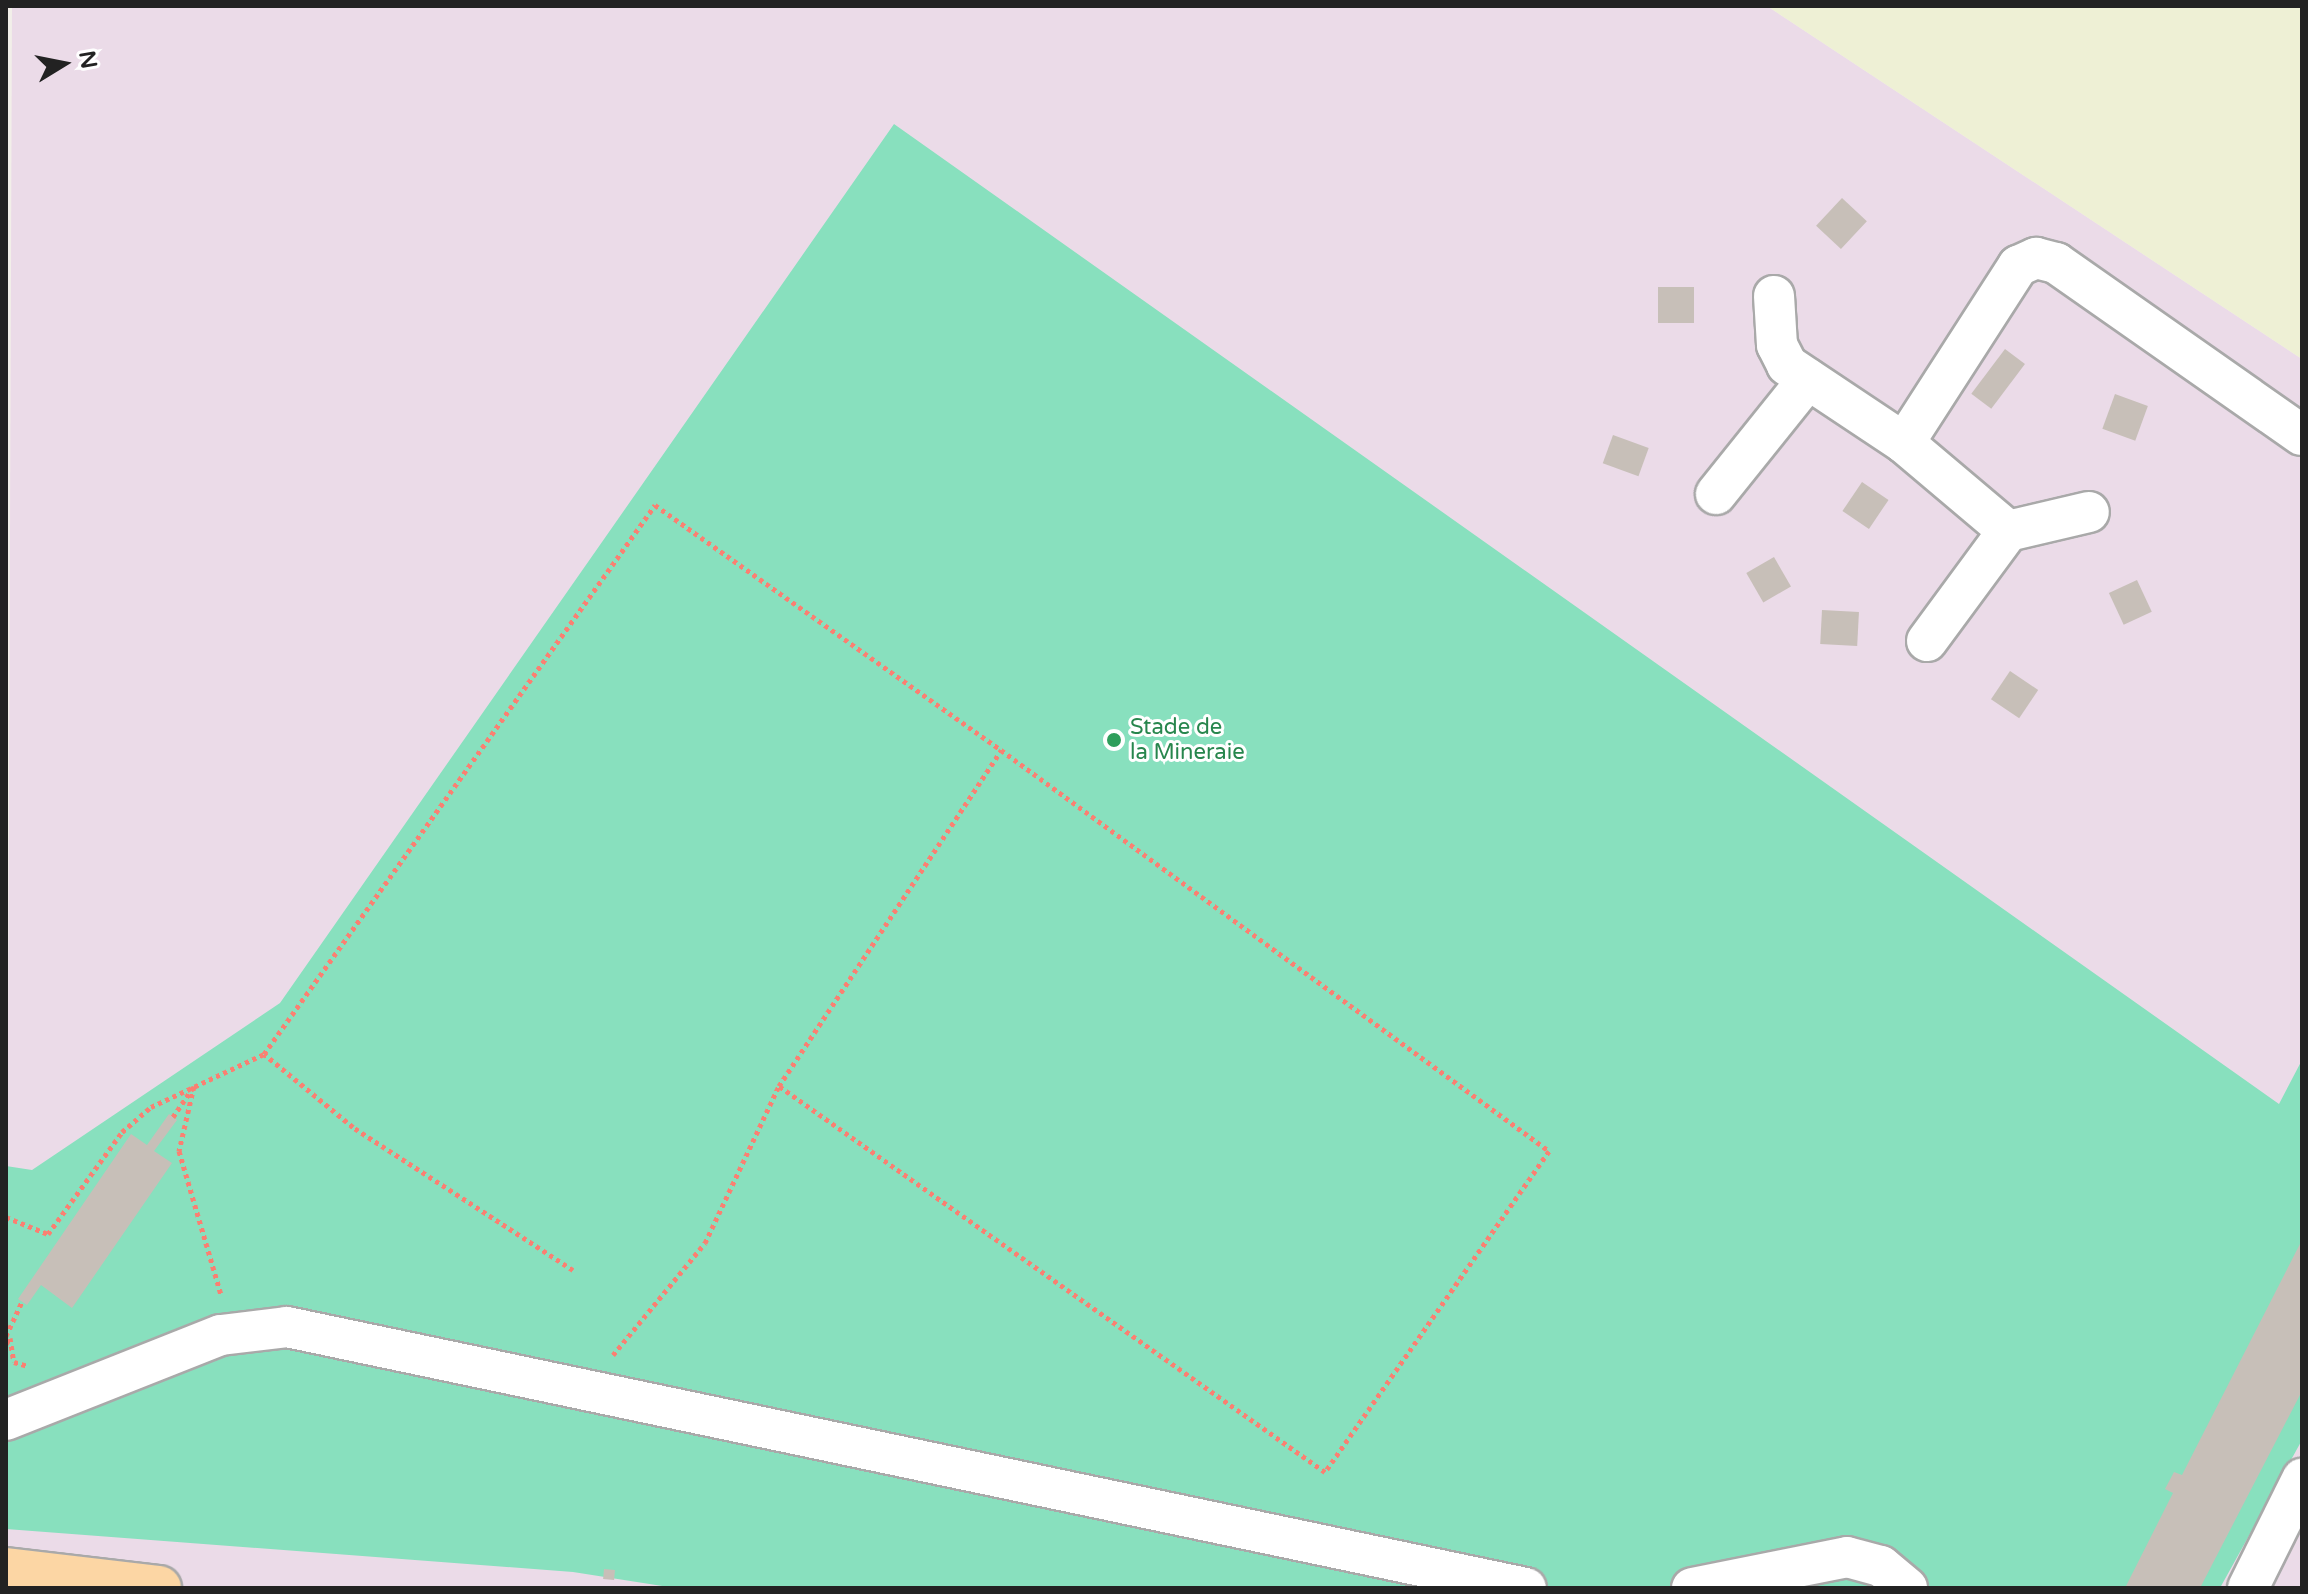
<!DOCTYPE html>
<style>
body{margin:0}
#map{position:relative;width:2308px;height:1594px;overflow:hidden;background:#f2efe9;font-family:"Varela Round",sans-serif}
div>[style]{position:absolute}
.industrial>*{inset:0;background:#ebdbe8}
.farmland>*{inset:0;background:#eef0d5}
.pitch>*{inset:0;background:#88e0be}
.building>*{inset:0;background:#c7bfb8;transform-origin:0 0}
.path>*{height:5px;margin-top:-2.5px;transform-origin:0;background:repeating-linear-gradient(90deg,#fa8072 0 4px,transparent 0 8px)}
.roads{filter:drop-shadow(2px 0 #a9a9a9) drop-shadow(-2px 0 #a9a9a9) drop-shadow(0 2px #a9a9a9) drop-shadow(0 -2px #a9a9a9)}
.minor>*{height:40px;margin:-20px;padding:0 20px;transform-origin:20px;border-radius:20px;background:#fff}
.major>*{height:44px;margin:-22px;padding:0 22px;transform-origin:22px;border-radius:22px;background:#fcd6a4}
.dots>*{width:22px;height:22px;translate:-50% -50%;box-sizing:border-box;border:4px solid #fff;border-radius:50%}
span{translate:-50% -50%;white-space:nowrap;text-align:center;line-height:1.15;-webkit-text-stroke:6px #fff;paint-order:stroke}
.leisure-label{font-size:22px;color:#27864d}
.left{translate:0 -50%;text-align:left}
.frame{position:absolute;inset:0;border:8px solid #222;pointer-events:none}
.north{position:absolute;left:24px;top:24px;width:80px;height:80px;-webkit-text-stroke:6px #fff;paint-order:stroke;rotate:80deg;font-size:22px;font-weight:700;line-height:32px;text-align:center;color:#222}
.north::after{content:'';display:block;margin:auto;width:28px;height:36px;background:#222;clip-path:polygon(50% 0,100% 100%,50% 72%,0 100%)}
</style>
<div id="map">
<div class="industrial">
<i style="clip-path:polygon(12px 6px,1767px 6px,2302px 359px,2302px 1588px,6px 1588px)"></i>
</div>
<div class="farmland">
<i style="clip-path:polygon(1767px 6px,2302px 6px,2302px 359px)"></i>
</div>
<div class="pitch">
<i style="clip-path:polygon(894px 124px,2279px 1104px,2302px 1060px,2302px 1440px,2220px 1588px,675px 1588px,573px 1572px,6px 1529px,6px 1166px,32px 1170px,280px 1003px)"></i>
</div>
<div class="building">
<i style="left:1842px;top:198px;width:34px;height:38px;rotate:43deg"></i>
<i style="left:1658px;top:287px;width:36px;height:36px"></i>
<i style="left:2005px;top:349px;width:25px;height:56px;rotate:37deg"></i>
<i style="left:2115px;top:394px;width:35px;height:37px;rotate:20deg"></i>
<i style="left:1613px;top:435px;width:38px;height:30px;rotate:20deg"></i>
<i style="left:1862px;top:482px;width:32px;height:35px;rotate:34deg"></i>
<i style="left:1774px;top:557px;width:34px;height:32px;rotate:60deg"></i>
<i style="left:2137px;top:580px;width:35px;height:31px;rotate:65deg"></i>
<i style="left:1822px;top:610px;width:37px;height:34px;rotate:3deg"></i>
<i style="left:2010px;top:671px;width:34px;height:34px;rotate:34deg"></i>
<i style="clip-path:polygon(169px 1114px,177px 1120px,154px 1151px,172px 1163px,72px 1308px,41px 1285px,27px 1305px,18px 1299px,131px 1134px,147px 1145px)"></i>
<i style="clip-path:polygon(2302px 1240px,2302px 1391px,2200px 1588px,2125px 1588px,2173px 1493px,2165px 1489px,2174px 1472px,2182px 1475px)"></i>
<i style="left:604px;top:1569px;width:11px;height:10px;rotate:5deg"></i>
</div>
<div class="path">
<i style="left:173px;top:1117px;width:37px;rotate:-56deg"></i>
<i style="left:194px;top:1086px;width:67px;rotate:103deg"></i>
<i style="left:179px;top:1151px;width:150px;rotate:73.7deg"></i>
<i style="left:6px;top:1217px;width:45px;rotate:22deg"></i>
<i style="left:48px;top:1234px;width:126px;rotate:-54deg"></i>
<i style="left:122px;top:1132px;width:38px;rotate:-41deg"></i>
<i style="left:151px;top:1107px;width:125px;rotate:-25.1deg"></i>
<i style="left:573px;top:1270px;width:262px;rotate:-147deg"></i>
<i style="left:353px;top:1127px;width:115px;rotate:-140.6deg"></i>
<i style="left:264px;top:1054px;width:674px;rotate:-54.54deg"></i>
<i style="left:655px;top:505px;width:424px;rotate:35.3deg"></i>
<i style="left:6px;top:1336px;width:38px;rotate:-65deg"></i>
<i style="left:6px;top:1344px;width:7px;rotate:-56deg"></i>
<i style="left:10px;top:1338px;width:24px;rotate:81deg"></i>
<i style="left:14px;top:1362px;width:15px;rotate:16deg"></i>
<i style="left:613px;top:1355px;width:145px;rotate:-50.6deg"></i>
<i style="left:705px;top:1243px;width:174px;rotate:-64.8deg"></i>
<i style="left:779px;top:1086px;width:403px;rotate:-56.5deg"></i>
<i style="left:1001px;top:750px;width:679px;rotate:36.19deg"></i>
<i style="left:1549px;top:1151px;width:391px;rotate:124.9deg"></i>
<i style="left:1325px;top:1472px;width:669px;rotate:-144.74deg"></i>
</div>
<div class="roads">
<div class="minor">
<i style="left:1774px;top:296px;width:49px;rotate:86.5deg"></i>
<i style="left:1777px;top:345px;width:22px;rotate:63deg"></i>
<i style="left:1787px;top:365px;width:141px;rotate:33.7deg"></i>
<i style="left:1904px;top:443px;width:211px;rotate:-57.2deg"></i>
<i style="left:2018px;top:266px;width:20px;rotate:-24deg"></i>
<i style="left:2036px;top:258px;width:21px;rotate:14deg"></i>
<i style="left:2056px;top:263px;width:300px;rotate:35deg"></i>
<i style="left:1904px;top:443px;width:136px;rotate:40.2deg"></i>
<i style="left:2008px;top:531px;width:83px;rotate:-13.2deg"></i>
<i style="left:1716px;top:494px;width:147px;rotate:-51.3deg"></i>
<i style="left:1927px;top:641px;width:137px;rotate:-53.6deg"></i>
<i style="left:6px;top:1420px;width:231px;rotate:-21.6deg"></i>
<i style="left:221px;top:1335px;width:66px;rotate:-6.9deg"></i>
<i style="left:287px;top:1327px;width:1266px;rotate:11.9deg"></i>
<i style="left:1692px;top:1588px;width:158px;rotate:-11.3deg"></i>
<i style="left:1847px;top:1557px;width:35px;rotate:15deg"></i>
<i style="left:1881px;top:1566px;width:34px;rotate:40deg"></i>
<i style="left:2248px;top:1588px;width:122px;rotate:-63.6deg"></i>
</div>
<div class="major">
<i style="left:6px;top:1570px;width:154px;rotate:6.7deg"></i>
</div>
</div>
<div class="dots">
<i style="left:1114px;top:740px;background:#2e9e5b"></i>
</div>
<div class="leisure-label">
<span class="left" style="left:1130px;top:740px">Stade de<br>la Mineraie</span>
</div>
<div class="frame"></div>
<div class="north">N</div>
</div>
